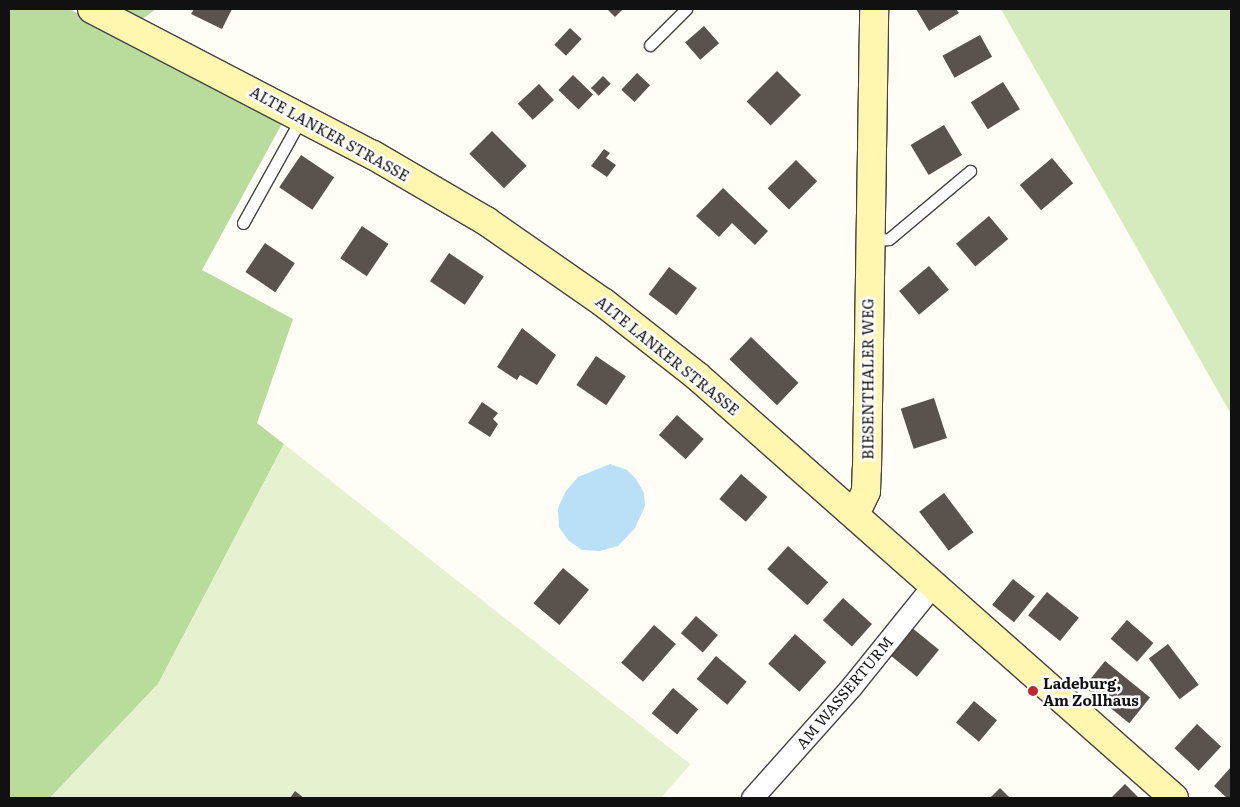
<!DOCTYPE html>
<style>
body{margin:0}
#map{position:relative;width:1240px;height:807px;overflow:hidden;background:#fffdf5;font-family:Literata,serif}
div>[style]{position:absolute}
.green>*{inset:0;background:#d5ebbd}
.forest>*{inset:0;background:#b9dc9c}
.pitch>*{inset:0;background:#e6f2cf}
.water>*{inset:0;background:#b9e0f7}
.building>*{inset:0;background:#5a524d;transform-origin:0 0}
.roads{filter:drop-shadow(1px 0 #444) drop-shadow(-1px 0 #444) drop-shadow(0 1px #444) drop-shadow(0 -1px #444)}
.lane>*{height:11px;margin:-5.5px;padding:0 5.5px;transform-origin:5.5px;border-radius:5.5px;background:#fff}
.street>*{height:21px;margin:-10.5px;padding:0 10.5px;transform-origin:10.5px;border-radius:10.5px;background:#fff}
.secondary>*{height:28px;margin:-14px;padding:0 14px;transform-origin:14px;border-radius:14px;background:#fff6b0}
.dots>*{width:14px;height:14px;translate:-50% -50%;box-sizing:border-box;border:2px solid #fff;border-radius:50%}
span{translate:-50% -50%;white-space:nowrap;text-align:center;line-height:1.15;-webkit-text-stroke:5px #fff;paint-order:stroke}
.street-label{font-size:15px;color:#111}
.poi-label{font-size:15px;color:#111;font-weight:700}
.left{translate:0 -50%;text-align:left}
.frame{position:absolute;inset:0;border:10px solid #111;pointer-events:none}
</style>
<div id="map">
<div class="green">
<i style="clip-path:polygon(1001px 9px,1231px 9px,1231px 414px)"></i>
</div>
<div class="forest">
<i style="clip-path:polygon(9px 9px,69px 9px,285px 118px,202px 270px,293px 319px,257px 423px,284px 444px,158px 684px,50px 798px,9px 798px)"></i>
<i style="clip-path:polygon(109px 9px,156px 9px,137px 23px)"></i>
</div>
<div class="pitch">
<i style="clip-path:polygon(284px 444px,690px 764px,688px 767px,661px 798px,50px 798px,158px 684px)"></i>
</div>
<div class="water">
<i style="clip-path:polygon(610px 464px,627px 470px,636px 479px,644px 493px,645px 506px,635px 528px,618px 546px,600px 551px,582px 550px,568px 540px,559px 527px,558px 508px,566px 491px,578px 477px)"></i>
</div>
<div class="building">
<i style="clip-path:polygon(194px 9px,232px 9px,222px 29px,191px 14px)"></i>
<i style="clip-path:polygon(607px 9px,623px 9px,615px 17px)"></i>
<i style="clip-path:polygon(916px 9px,956px 9px,959px 13px,929px 31px)"></i>
<i style="left:704px;top:26px;width:23px;height:25px;rotate:49deg"></i>
<i style="left:570px;top:28px;width:16px;height:23px;rotate:43deg"></i>
<i style="left:980px;top:35px;width:25px;height:43px;rotate:61deg"></i>
<i style="left:777px;top:71px;width:34px;height:43px;rotate:45deg"></i>
<i style="left:637px;top:73px;width:18px;height:23px;rotate:43deg"></i>
<i style="left:573px;top:75px;width:28px;height:21px;rotate:44deg"></i>
<i style="left:603px;top:76px;width:11px;height:17px;rotate:45deg"></i>
<i style="left:1003px;top:82px;width:32px;height:38px;rotate:58deg"></i>
<i style="left:539px;top:84px;width:22px;height:29px;rotate:47deg"></i>
<i style="left:944px;top:125px;width:35px;height:39px;rotate:59deg"></i>
<i style="left:492px;top:131px;width:49px;height:32px;rotate:45deg"></i>
<i style="clip-path:polygon(604px 149px,610px 153px,606px 158px,616px 165px,607px 177px,591px 166px)"></i>
<i style="left:301px;top:155px;width:40px;height:39px;rotate:34deg"></i>
<i style="left:1052px;top:158px;width:33px;height:42px;rotate:50deg"></i>
<i style="left:796px;top:160px;width:30px;height:40px;rotate:45deg"></i>
<i style="clip-path:polygon(723px 188px,768px 231px,755px 245px,732px 223px,719px 237px,696px 216px)"></i>
<i style="left:989px;top:216px;width:30px;height:43px;rotate:50deg"></i>
<i style="left:362px;top:226px;width:32px;height:39px;rotate:34deg"></i>
<i style="left:265px;top:243px;width:36px;height:35px;rotate:34deg"></i>
<i style="left:449px;top:253px;width:42px;height:34px;rotate:34deg"></i>
<i style="left:929px;top:266px;width:31px;height:39px;rotate:50deg"></i>
<i style="left:669px;top:267px;width:35px;height:34px;rotate:37deg"></i>
<i style="clip-path:polygon(522px 328px,556px 355px,537px 385px,520px 375px,517px 380px,497px 367px)"></i>
<i style="left:751px;top:337px;width:66px;height:31px;rotate:44deg"></i>
<i style="left:596px;top:356px;width:36px;height:35px;rotate:34deg"></i>
<i style="left:934px;top:398px;width:42px;height:35px;rotate:72deg"></i>
<i style="clip-path:polygon(482px 402px,498px 413px,493px 419px,498px 424px,490px 437px,468px 423px)"></i>
<i style="left:677px;top:415px;width:36px;height:27px;rotate:42deg"></i>
<i style="left:741px;top:474px;width:35px;height:33px;rotate:41deg"></i>
<i style="left:944px;top:493px;width:49px;height:31px;rotate:53deg"></i>
<i style="left:788px;top:546px;width:54px;height:31px;rotate:42deg"></i>
<i style="left:563px;top:568px;width:34px;height:46px;rotate:40deg"></i>
<i style="left:1013px;top:579px;width:28px;height:33px;rotate:39deg"></i>
<i style="left:1047px;top:592px;width:41px;height:30px;rotate:39deg"></i>
<i style="left:843px;top:598px;width:39px;height:30px;rotate:42deg"></i>
<i style="left:696px;top:616px;width:29px;height:23px;rotate:41deg"></i>
<i style="left:1127px;top:620px;width:35px;height:25px;rotate:41deg"></i>
<i style="left:654px;top:625px;width:29px;height:50px;rotate:41deg"></i>
<i style="left:911px;top:627px;width:36px;height:35px;rotate:39deg"></i>
<i style="left:795px;top:634px;width:42px;height:40px;rotate:42deg"></i>
<i style="left:1168px;top:644px;width:51px;height:24px;rotate:53deg"></i>
<i style="left:716px;top:656px;width:40px;height:30px;rotate:40deg"></i>
<i style="left:1105px;top:661px;width:58px;height:33px;rotate:39deg"></i>
<i style="left:673px;top:688px;width:33px;height:33px;rotate:40deg"></i>
<i style="left:974px;top:701px;width:30px;height:28px;rotate:40deg"></i>
<i style="left:1197px;top:724px;width:33px;height:33px;rotate:43deg"></i>
<i style="clip-path:polygon(1231px 767px,1231px 798px,1227px 798px,1214px 786px)"></i>
<i style="clip-path:polygon(1125px 784px,1139px 798px,1111px 798px)"></i>
<i style="clip-path:polygon(1000px 788px,1010px 798px,990px 798px)"></i>
<i style="clip-path:polygon(295px 791px,304px 798px,290px 798px)"></i>
</div>
<div class="roads">
<div class="lane">
<i style="left:650px;top:45px;width:51px;rotate:-45deg"></i>
<i style="left:243px;top:223px;width:121px;rotate:-60.9deg"></i>
<i style="left:869px;top:241px;width:20px;rotate:-6deg"></i>
<i style="left:889px;top:239px;width:106px;rotate:-40deg"></i>
</div>
<div class="street">
<i style="left:752px;top:798px;width:149px;rotate:-48.3deg"></i>
<i style="left:851px;top:687px;width:131px;rotate:-51.2deg"></i>
</div>
<div class="secondary">
<i style="left:92px;top:9px;width:317px;rotate:27.5deg"></i>
<i style="left:373px;top:155px;width:131px;rotate:30.3deg"></i>
<i style="left:486px;top:221px;width:144px;rotate:34.8deg"></i>
<i style="left:604px;top:303px;width:118px;rotate:38.1deg"></i>
<i style="left:697px;top:376px;width:637px;rotate:41.5deg"></i>
<i style="left:855px;top:514px;width:25px;rotate:-64deg"></i>
<i style="left:866px;top:491px;width:23px;rotate:-88deg"></i>
<i style="left:867px;top:468px;width:459px;rotate:-89.1deg"></i>
</div>
</div>
<div class="dots">
<i style="left:1033px;top:691px;background:#c4262e"></i>
</div>
<div class="street-label">
<span style="left:330px;top:133px;rotate:29deg">ALTE LANKER STRASSE</span>
<span style="left:668px;top:355px;rotate:39deg">ALTE LANKER STRASSE</span>
<span style="left:867px;top:379px;rotate:-90deg">BIESENTHALER WEG</span>
<span style="left:844px;top:692px;rotate:-50deg">AM WASSERTURM</span>
</div>
<div class="poi-label">
<span class="left" style="left:1043px;top:691px">Ladeburg,<br>Am Zollhaus</span>
</div>
<div class="frame"></div>
</div>
